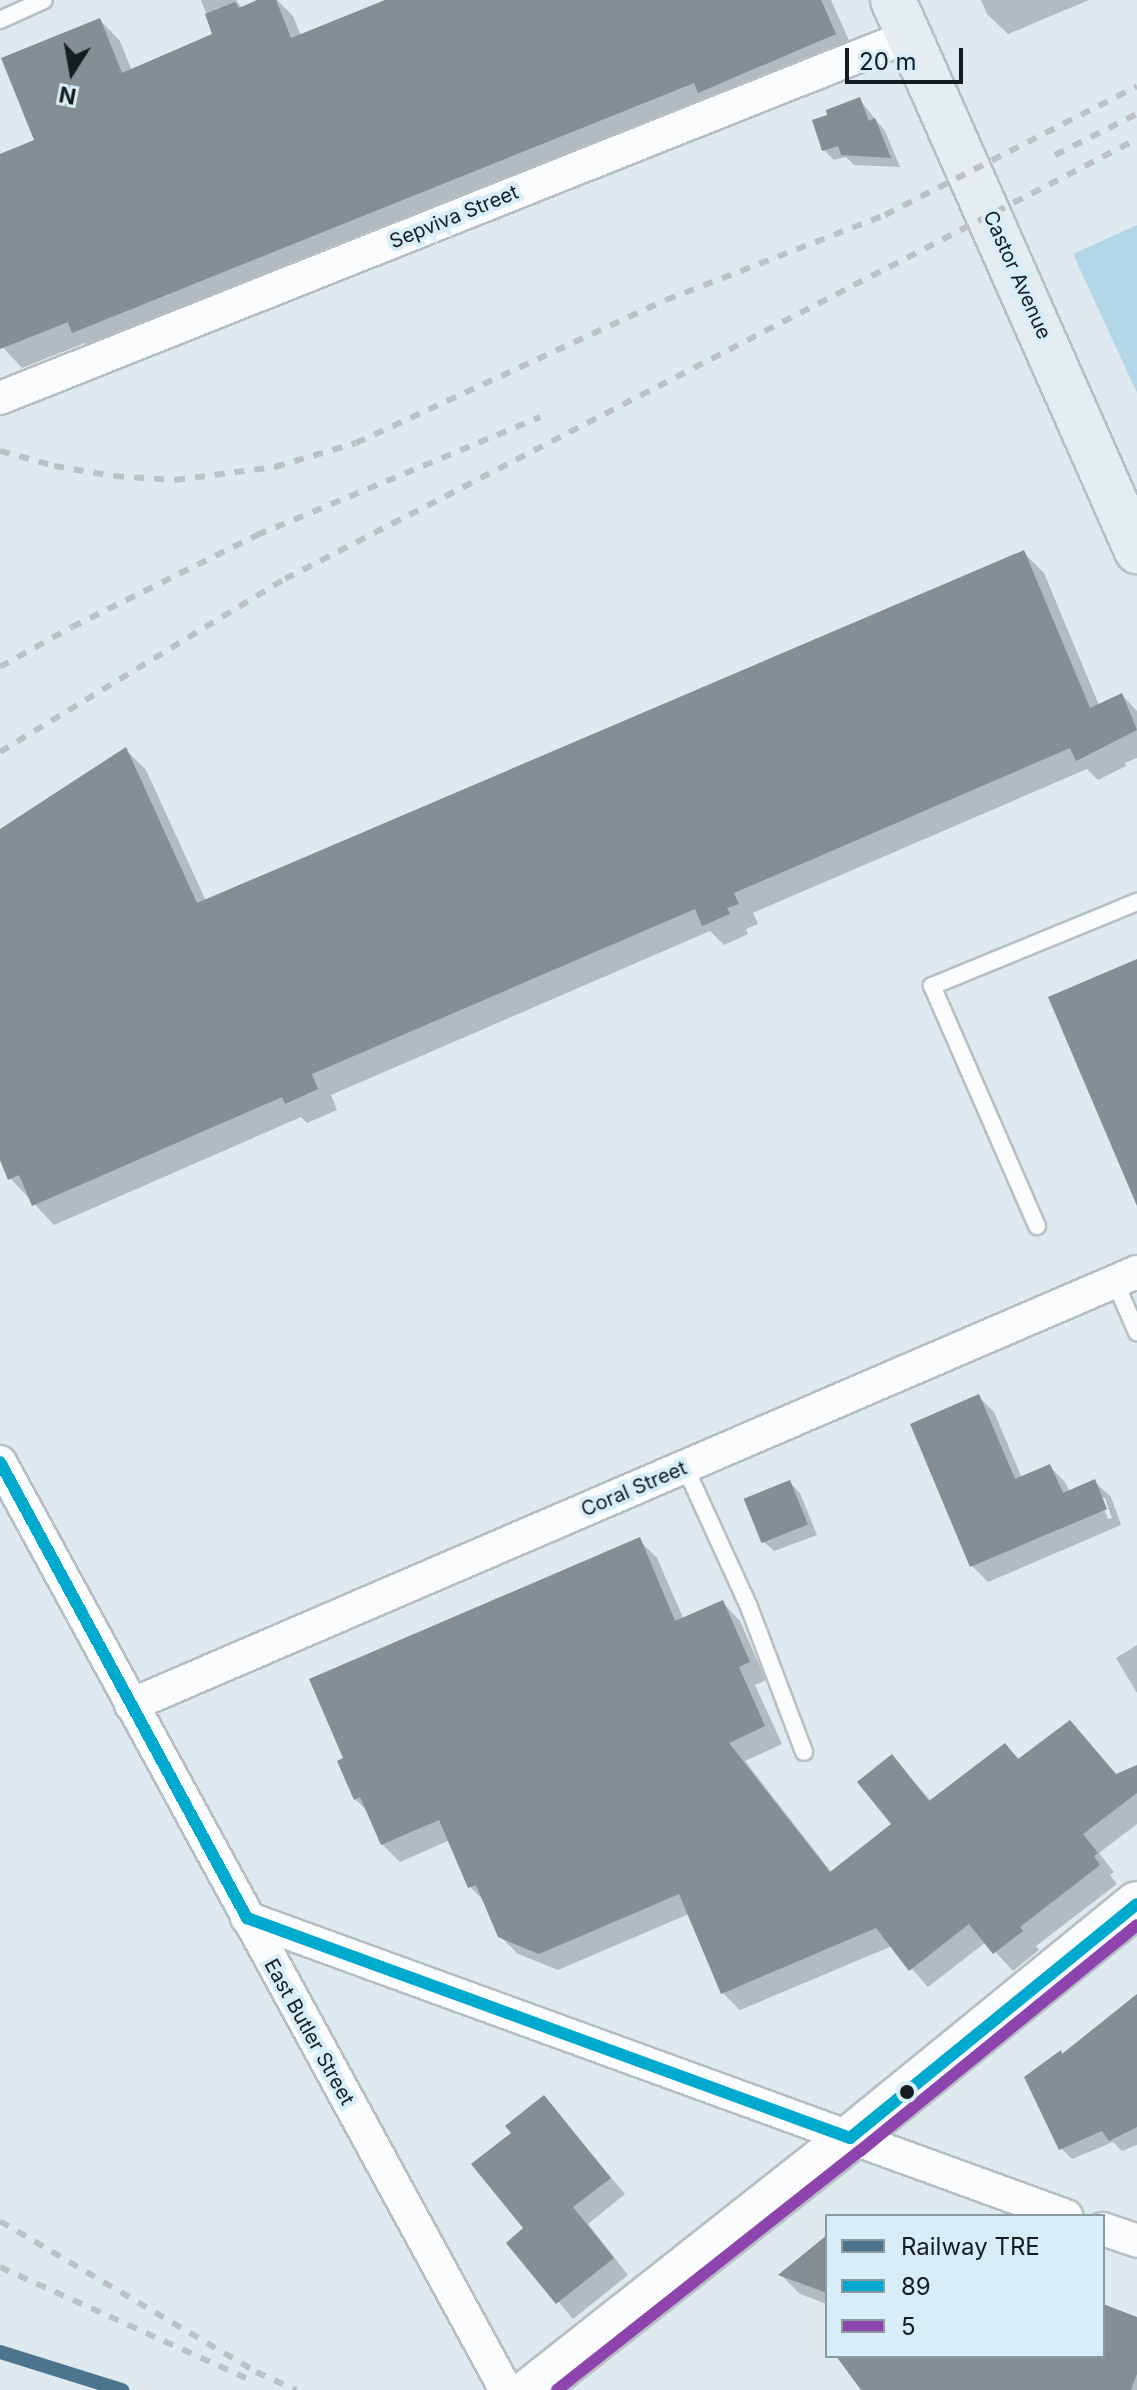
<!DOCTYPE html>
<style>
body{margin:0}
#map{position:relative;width:1137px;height:2390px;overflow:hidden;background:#deeaf0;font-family:Inter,sans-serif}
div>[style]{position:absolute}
.green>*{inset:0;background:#b3d7e7}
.shadow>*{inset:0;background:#0003}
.building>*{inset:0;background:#858e92;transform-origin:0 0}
.roads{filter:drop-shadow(2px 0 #b6c0c4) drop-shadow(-2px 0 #b6c0c4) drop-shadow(0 2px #b6c0c4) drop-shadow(0 -2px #b6c0c4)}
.service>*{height:16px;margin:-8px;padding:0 8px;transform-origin:8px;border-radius:8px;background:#fafcfd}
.minor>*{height:32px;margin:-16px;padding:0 16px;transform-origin:16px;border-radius:16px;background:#fafcfd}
.secondary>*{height:44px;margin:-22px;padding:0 22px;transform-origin:22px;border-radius:22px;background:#fafcfd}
.primary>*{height:44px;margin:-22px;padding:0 22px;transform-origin:22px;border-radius:22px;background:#e5edf0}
.rail>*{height:6px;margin-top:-3px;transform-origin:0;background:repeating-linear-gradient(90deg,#bec1c3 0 10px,transparent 0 20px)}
.bus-1>*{height:12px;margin:-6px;padding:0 6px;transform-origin:6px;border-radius:6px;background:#00a9ce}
.bus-2>*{height:12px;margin:-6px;padding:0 6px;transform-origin:6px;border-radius:6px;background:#8e44ad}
.rail-1>*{height:14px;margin:-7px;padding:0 7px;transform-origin:7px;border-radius:7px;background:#4c748c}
.dots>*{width:22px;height:22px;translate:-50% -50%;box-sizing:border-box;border:4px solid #d7edf7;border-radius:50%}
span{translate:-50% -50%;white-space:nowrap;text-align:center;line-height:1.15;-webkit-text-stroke:8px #d7edf7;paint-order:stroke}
.street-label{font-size:20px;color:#151d21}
.legend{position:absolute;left:825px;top:2214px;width:280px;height:144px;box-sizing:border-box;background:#d7edf7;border:2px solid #899aa1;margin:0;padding:10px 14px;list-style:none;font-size:24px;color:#151d21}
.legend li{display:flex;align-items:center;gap:16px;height:40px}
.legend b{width:40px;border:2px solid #899aa1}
.north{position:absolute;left:32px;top:32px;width:80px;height:80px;-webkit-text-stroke:6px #d7edf7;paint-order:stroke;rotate:191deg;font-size:22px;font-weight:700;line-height:32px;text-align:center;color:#151d21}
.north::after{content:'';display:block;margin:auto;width:28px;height:36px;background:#151d21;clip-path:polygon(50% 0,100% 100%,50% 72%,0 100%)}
.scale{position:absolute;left:845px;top:48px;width:118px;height:36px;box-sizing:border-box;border:4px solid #151d21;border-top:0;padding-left:10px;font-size:24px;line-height:28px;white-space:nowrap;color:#151d21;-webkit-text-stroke:6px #d7edf7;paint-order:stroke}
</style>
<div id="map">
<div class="green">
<i style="clip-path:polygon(1137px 225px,1137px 393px,1073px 254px)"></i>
</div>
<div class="shadow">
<i style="clip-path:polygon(201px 0,236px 0,242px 8px,263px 0,277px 0,293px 16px,301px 36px,390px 0,831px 0,855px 54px,94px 352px,85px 343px,22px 368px,0 344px,0 156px,37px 141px,100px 20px,120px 41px,132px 71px,215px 35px)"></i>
<i style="clip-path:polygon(981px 0,1089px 0,1008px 34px,987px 14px)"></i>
<i style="clip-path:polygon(859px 99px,885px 131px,900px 167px,854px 165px,846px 157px,834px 160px,824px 150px)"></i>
<i style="clip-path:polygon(1024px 553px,1044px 573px,1099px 705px,1122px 695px,1137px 711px,1137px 758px,1125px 763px,1126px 766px,1098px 780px,1087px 769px,753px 913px,758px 924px,746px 929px,748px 934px,724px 945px,710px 931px,331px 1095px,337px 1110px,307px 1123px,301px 1117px,54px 1225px,10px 1178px,0 1155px,0 831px,126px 750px,146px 770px,206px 901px)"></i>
<i style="clip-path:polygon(evenodd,979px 1397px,994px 1412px,1022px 1478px,1049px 1466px,1065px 1482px,1070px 1492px,1095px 1482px,1111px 1497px,1121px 1525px,988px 1582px,972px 1566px,979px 1397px,1100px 1498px,1105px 1498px,1112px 1518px,1108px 1519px,1100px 1498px)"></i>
<i style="clip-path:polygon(790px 1483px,800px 1493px,817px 1535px,774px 1551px,763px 1541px)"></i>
<i style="clip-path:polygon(639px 1540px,657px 1558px,684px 1620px,723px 1603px,740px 1621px,766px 1680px,755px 1685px,782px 1744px,745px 1761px,832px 1873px,894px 1825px,892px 1757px,931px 1801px,1005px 1745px,1020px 1760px,1070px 1723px,1117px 1775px,1137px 1767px,1137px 1824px,1099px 1853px,1114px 1872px,1110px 1875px,1117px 1884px,1036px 1946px,1039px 1950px,1013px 1971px,986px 1942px,928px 1987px,892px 1946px,740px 2010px,722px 1992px,689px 1914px,558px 1970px,518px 1954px,500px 1936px,486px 1903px,470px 1887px,450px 1840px,400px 1862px,382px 1844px,368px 1812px,355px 1799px)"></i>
<i style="clip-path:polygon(1137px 1645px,1137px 1693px,1116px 1658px)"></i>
<i style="clip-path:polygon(1137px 1996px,1137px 2145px,1122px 2151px,1113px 2142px,1072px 2159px,1061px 2148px,1061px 2052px,1063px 2055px)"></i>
<i style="clip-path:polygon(544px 2098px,625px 2194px,588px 2224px,628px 2275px,573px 2319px,509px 2243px,526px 2228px,514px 2133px)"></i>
<i style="clip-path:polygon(827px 2238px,827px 2304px,800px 2294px,781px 2275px)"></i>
<i style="clip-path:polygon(1103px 2306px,1137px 2319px,1137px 2390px,863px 2390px,839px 2356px,1103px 2356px)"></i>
</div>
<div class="building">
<i style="clip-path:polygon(257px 0,276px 0,291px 38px,385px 0,821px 0,836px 34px,698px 93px,694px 83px,72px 333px,68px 322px,0 349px,0 154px,34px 140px,1px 58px,100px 18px,122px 73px,212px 34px,205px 14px,235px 2px,239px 8px)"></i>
<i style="clip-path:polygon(860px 97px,869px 121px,875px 118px,891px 158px,841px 155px,838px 146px,822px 151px,812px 120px,827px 115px,826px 110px)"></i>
<i style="clip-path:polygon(1024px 550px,1090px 708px,1122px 693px,1137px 730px,1076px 761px,1070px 748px,734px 893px,739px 904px,727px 908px,730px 914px,702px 926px,695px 909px,312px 1074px,318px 1089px,285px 1104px,282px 1097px,32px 1206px,19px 1175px,8px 1180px,0 1160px,0 829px,126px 747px,197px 903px)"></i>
<i style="clip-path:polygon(1137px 959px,1137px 1206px,1048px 997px)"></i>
<i style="clip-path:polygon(979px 1394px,1015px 1479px,1050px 1464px,1063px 1493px,1095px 1479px,1107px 1509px,970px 1567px,910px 1424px)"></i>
<i style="left:790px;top:1480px;width:48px;height:50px;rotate:68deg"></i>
<i style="clip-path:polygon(640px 1537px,675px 1621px,723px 1600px,750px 1662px,739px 1667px,765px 1726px,729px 1743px,830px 1872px,891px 1824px,857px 1782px,892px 1754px,929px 1801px,1005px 1743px,1018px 1759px,1070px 1720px,1116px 1774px,1137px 1765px,1137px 1793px,1083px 1834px,1098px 1853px,1094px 1856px,1100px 1865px,1020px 1927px,1023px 1931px,993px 1954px,969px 1924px,909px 1971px,876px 1928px,721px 1994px,679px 1894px,539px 1954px,498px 1937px,476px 1885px,468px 1888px,439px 1820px,381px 1845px,360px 1797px,354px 1800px,337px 1761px,343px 1758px,309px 1679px)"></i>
<i style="clip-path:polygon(1137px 1994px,1137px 2127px,1109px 2141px,1102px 2131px,1059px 2150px,1024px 2077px,1061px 2050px,1062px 2054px)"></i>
<i style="clip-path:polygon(544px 2095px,611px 2178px,573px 2207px,614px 2258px,556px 2304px,506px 2243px,523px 2228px,471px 2164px,511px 2133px,505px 2126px)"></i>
<i style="clip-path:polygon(827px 2235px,827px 2293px,778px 2275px)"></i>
<i style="clip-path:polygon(1103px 2304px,1137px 2317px,1137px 2374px,1131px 2390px,861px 2390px,836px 2356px,1103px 2356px)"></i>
</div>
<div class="roads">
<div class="service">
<i style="left:0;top:20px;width:48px;rotate:-24.4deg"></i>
<i style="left:1037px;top:1226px;width:262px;rotate:-113.6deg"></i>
<i style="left:932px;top:986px;width:222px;rotate:-22.3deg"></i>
<i style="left:1115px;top:1282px;width:55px;rotate:66.3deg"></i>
<i style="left:685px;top:1467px;width:154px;rotate:65.4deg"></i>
<i style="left:749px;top:1607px;width:155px;rotate:69.2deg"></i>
</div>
<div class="minor">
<i style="left:0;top:398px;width:978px;rotate:-21.71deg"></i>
<i style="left:0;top:1462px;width:1057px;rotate:61.4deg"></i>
<i style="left:131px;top:1705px;width:1095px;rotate:-23.29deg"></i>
<i style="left:247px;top:1918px;width:872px;rotate:19.99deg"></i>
<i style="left:1103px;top:2229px;width:36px;rotate:19deg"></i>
</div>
<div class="secondary">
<i style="left:531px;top:2390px;width:407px;rotate:-38.3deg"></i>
<i style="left:850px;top:2138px;width:370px;rotate:-39.2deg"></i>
</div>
<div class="primary">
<i style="left:893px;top:0;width:603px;rotate:66.11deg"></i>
</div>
</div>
<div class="rail">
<i style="left:1055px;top:155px;width:92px;rotate:-26.6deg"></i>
<i style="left:0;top:451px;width:56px;rotate:15.5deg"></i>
<i style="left:54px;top:466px;width:61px;rotate:9.5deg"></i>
<i style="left:114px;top:476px;width:61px;rotate:3.8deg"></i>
<i style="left:175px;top:480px;width:101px;rotate:-7.4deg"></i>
<i style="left:275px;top:467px;width:84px;rotate:-16.5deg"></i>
<i style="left:356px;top:443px;width:341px;rotate:-24.8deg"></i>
<i style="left:666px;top:300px;width:235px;rotate:-21.2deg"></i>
<i style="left:885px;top:215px;width:283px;rotate:-27.1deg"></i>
<i style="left:0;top:667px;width:82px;rotate:-29.1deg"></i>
<i style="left:72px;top:627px;width:207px;rotate:-26.4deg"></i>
<i style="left:257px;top:535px;width:307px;rotate:-22.6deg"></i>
<i style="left:0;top:752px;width:333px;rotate:-31.3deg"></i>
<i style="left:285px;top:579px;width:959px;rotate:-27.31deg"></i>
<i style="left:0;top:2221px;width:297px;rotate:30.5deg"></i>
<i style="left:256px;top:2372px;width:44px;rotate:24.2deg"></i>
<i style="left:0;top:2267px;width:280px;rotate:24.3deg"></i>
</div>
<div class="bus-1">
<i style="left:0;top:1462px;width:519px;rotate:61.56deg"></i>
<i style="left:247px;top:1918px;width:642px;rotate:20.04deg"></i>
<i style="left:850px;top:2138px;width:370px;rotate:-39.2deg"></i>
</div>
<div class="bus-2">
<i style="left:557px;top:2390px;width:386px;rotate:-38.3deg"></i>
<i style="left:860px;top:2151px;width:357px;rotate:-39.2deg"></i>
</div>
<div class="rail-1">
<i style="left:0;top:2352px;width:128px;rotate:17.3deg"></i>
</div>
<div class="dots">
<i style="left:907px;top:2092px;background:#151d21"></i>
</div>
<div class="street-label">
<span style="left:454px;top:217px;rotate:-22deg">Sepviva Street</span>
<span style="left:1017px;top:275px;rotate:66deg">Castor Avenue</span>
<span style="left:634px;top:1489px;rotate:-23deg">Coral Street</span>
<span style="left:309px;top:2032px;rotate:61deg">East Butler Street</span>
</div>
<ul class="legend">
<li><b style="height:10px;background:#4c748c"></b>Railway TRE</li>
<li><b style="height:10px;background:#00a9ce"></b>89</li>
<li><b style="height:10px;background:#8e44ad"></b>5</li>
</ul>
<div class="north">N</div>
<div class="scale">20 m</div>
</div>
